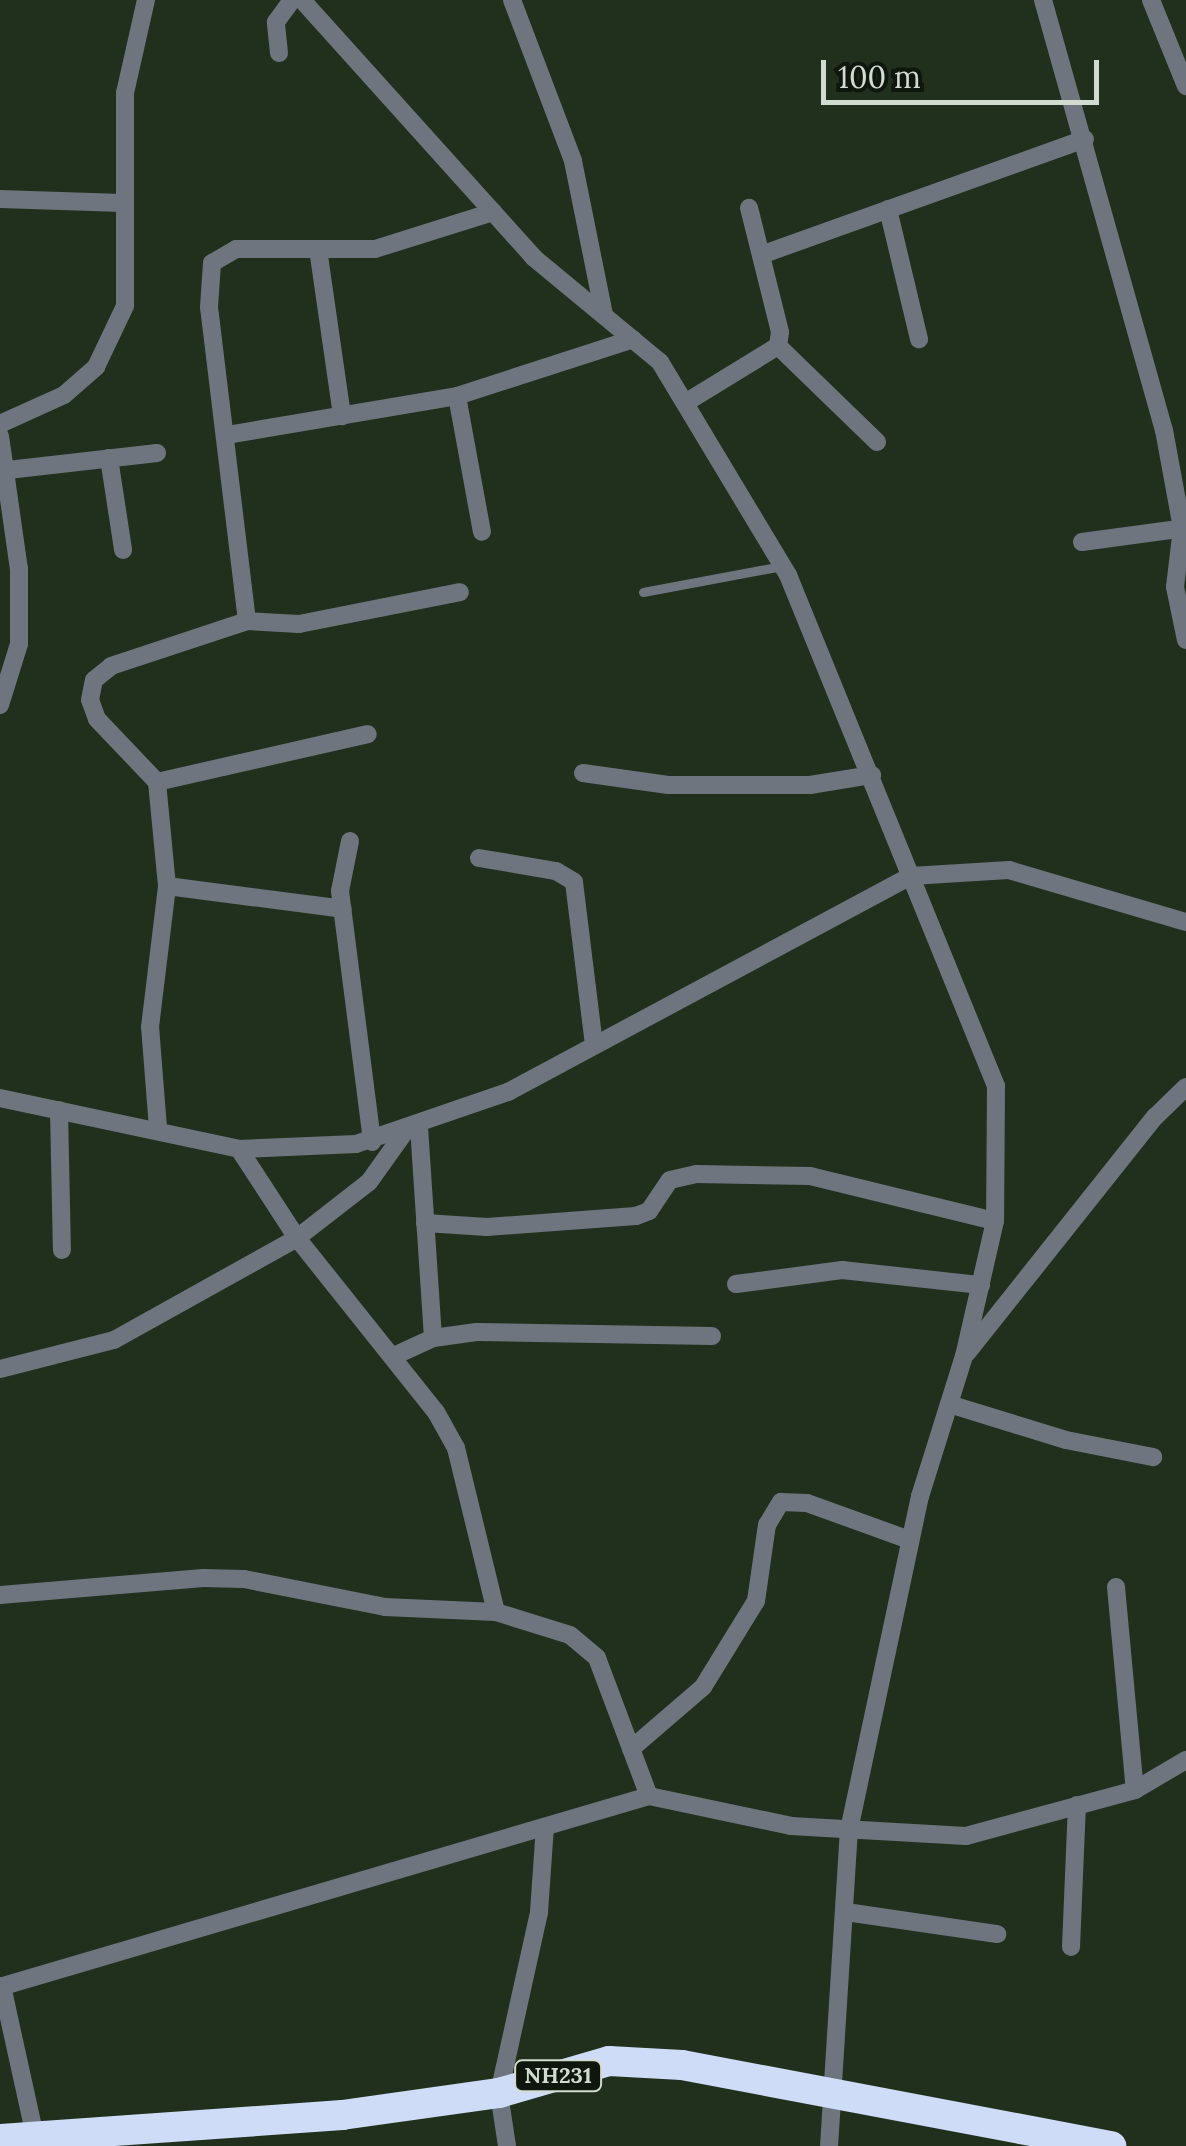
<!DOCTYPE html>
<style>
body{margin:0}
#map{position:relative;width:1186px;height:2146px;overflow:hidden;background:#20301d;font-family:Lora,serif}
div>[style]{position:absolute}
.lane>*{height:9px;margin:-4.5px;padding:0 4.5px;transform-origin:4.5px;border-radius:4.5px;background:#6f757f}
.street>*{height:18px;margin:-9px;padding:0 9px;transform-origin:9px;border-radius:9px;background:#6f757f}
.highway>*{height:30px;margin:-15px;padding:0 15px;transform-origin:15px;border-radius:15px;background:#cfdcf7}
span{translate:-50% -50%;white-space:nowrap;text-align:center;line-height:1.15;-webkit-text-stroke:8px #0f160d;paint-order:stroke}
.shield-label span{padding:2px 8px;background:#0f160d;border:2px solid;border-radius:8px;-webkit-text-stroke-width:0}
.shield-label{font-size:22px;color:#d1dbcf;font-weight:700}
.scale{position:absolute;left:821px;top:60px;width:278px;height:45px;box-sizing:border-box;border:5px solid #d1dbcf;border-top:0;padding-left:12px;font-size:30px;line-height:35px;white-space:nowrap;color:#d1dbcf;-webkit-text-stroke:8px #0f160d;paint-order:stroke}
</style>
<div id="map">
<div class="lane">
<i style="left:643px;top:592px;width:141px;rotate:-10.6deg"></i>
</div>
<div class="street">
<i style="left:302px;top:0;width:346px;rotate:48deg"></i>
<i style="left:533px;top:257px;width:165px;rotate:39.6deg"></i>
<i style="left:660px;top:362px;width:249px;rotate:59deg"></i>
<i style="left:788px;top:575px;width:552px;rotate:67.85deg"></i>
<i style="left:996px;top:1086px;width:135px;rotate:90.4deg"></i>
<i style="left:995px;top:1221px;width:139px;rotate:102.9deg"></i>
<i style="left:964px;top:1356px;width:147px;rotate:107.4deg"></i>
<i style="left:920px;top:1496px;width:340px;rotate:102deg"></i>
<i style="left:849px;top:1829px;width:318px;rotate:93.6deg"></i>
<i style="left:512px;top:0;width:172px;rotate:69.2deg"></i>
<i style="left:573px;top:161px;width:157px;rotate:78.6deg"></i>
<i style="left:1043px;top:0;width:447px;rotate:74.3deg"></i>
<i style="left:1164px;top:430px;width:100px;rotate:79.6deg"></i>
<i style="left:1182px;top:528px;width:59px;rotate:96.8deg"></i>
<i style="left:1175px;top:587px;width:54px;rotate:78.3deg"></i>
<i style="left:1151px;top:0;width:93px;rotate:67.9deg"></i>
<i style="left:279px;top:53px;width:31px;rotate:-96deg"></i>
<i style="left:276px;top:22px;width:27px;rotate:-54deg"></i>
<i style="left:0;top:199px;width:122px;rotate:1.9deg"></i>
<i style="left:888px;top:209px;width:134px;rotate:76.6deg"></i>
<i style="left:318px;top:249px;width:169px;rotate:81.8deg"></i>
<i style="left:761px;top:255px;width:344px;rotate:-19.7deg"></i>
<i style="left:778px;top:346px;width:138px;rotate:44.1deg"></i>
<i style="left:457px;top:396px;width:138px;rotate:79.6deg"></i>
<i style="left:685px;top:403px;width:109px;rotate:-31.5deg"></i>
<i style="left:778px;top:346px;width:14px;rotate:-82deg"></i>
<i style="left:780px;top:332px;width:128px;rotate:-104deg"></i>
<i style="left:0;top:424px;width:70px;rotate:-24.4deg"></i>
<i style="left:64px;top:395px;width:43px;rotate:-41.2deg"></i>
<i style="left:96px;top:367px;width:68px;rotate:-64.6deg"></i>
<i style="left:125px;top:306px;width:213px;rotate:-90deg"></i>
<i style="left:125px;top:93px;width:95px;rotate:-77.3deg"></i>
<i style="left:227px;top:435px;width:233px;rotate:-9.6deg"></i>
<i style="left:457px;top:396px;width:185px;rotate:-17.9deg"></i>
<i style="left:0;top:436px;width:134px;rotate:81.9deg"></i>
<i style="left:19px;top:569px;width:75px;rotate:90deg"></i>
<i style="left:19px;top:644px;width:64px;rotate:107.3deg"></i>
<i style="left:109px;top:458px;width:93px;rotate:81.3deg"></i>
<i style="left:8px;top:470px;width:150px;rotate:-6.5deg"></i>
<i style="left:1082px;top:542px;width:105px;rotate:-7.7deg"></i>
<i style="left:247px;top:621px;width:316px;rotate:-96.9deg"></i>
<i style="left:209px;top:307px;width:44px;rotate:-86.1deg"></i>
<i style="left:212px;top:263px;width:28px;rotate:-30deg"></i>
<i style="left:236px;top:249px;width:139px"></i>
<i style="left:375px;top:249px;width:124px;rotate:-17.4deg"></i>
<i style="left:583px;top:773px;width:86px;rotate:8deg"></i>
<i style="left:668px;top:785px;width:142px"></i>
<i style="left:810px;top:785px;width:63px;rotate:-9.2deg"></i>
<i style="left:157px;top:782px;width:216px;rotate:-12.8deg"></i>
<i style="left:350px;top:841px;width:51px;rotate:101.3deg"></i>
<i style="left:340px;top:891px;width:253px;rotate:82.7deg"></i>
<i style="left:479px;top:858px;width:78px;rotate:9.6deg"></i>
<i style="left:556px;top:871px;width:21px;rotate:31deg"></i>
<i style="left:574px;top:882px;width:163px;rotate:83deg"></i>
<i style="left:167px;top:886px;width:177px;rotate:7.4deg"></i>
<i style="left:0;top:1098px;width:244px;rotate:12deg"></i>
<i style="left:239px;top:1149px;width:117px;rotate:-2.4deg"></i>
<i style="left:356px;top:1144px;width:161px;rotate:-18.9deg"></i>
<i style="left:508px;top:1092px;width:457px;rotate:-28.2deg"></i>
<i style="left:911px;top:876px;width:98px;rotate:-3.5deg"></i>
<i style="left:1009px;top:870px;width:184px;rotate:16.4deg"></i>
<i style="left:59px;top:1110px;width:140px;rotate:88.8deg"></i>
<i style="left:419px;top:1127px;width:211px;rotate:86.2deg"></i>
<i style="left:158px;top:1128px;width:101px;rotate:-94.5deg"></i>
<i style="left:150px;top:1027px;width:142px;rotate:-83.1deg"></i>
<i style="left:167px;top:886px;width:104px;rotate:-95.5deg"></i>
<i style="left:157px;top:782px;width:87px;rotate:-133.6deg"></i>
<i style="left:97px;top:719px;width:20px;rotate:-110deg"></i>
<i style="left:90px;top:700px;width:20px;rotate:-79deg"></i>
<i style="left:94px;top:680px;width:22px;rotate:-39deg"></i>
<i style="left:111px;top:666px;width:143px;rotate:-18.3deg"></i>
<i style="left:247px;top:621px;width:52px;rotate:3.3deg"></i>
<i style="left:299px;top:624px;width:164px;rotate:-11.2deg"></i>
<i style="left:239px;top:1149px;width:106px;rotate:56.9deg"></i>
<i style="left:297px;top:1238px;width:223px;rotate:51.4deg"></i>
<i style="left:436px;top:1412px;width:41px;rotate:60.9deg"></i>
<i style="left:456px;top:1448px;width:169px;rotate:76.3deg"></i>
<i style="left:425px;top:1223px;width:62px;rotate:3.7deg"></i>
<i style="left:487px;top:1227px;width:149px;rotate:-4.2deg"></i>
<i style="left:636px;top:1216px;width:14px;rotate:-21deg"></i>
<i style="left:649px;top:1211px;width:37px;rotate:-56deg"></i>
<i style="left:670px;top:1180px;width:27px;rotate:-13deg"></i>
<i style="left:696px;top:1174px;width:114px;rotate:1deg"></i>
<i style="left:810px;top:1176px;width:190px;rotate:13.7deg"></i>
<i style="left:736px;top:1284px;width:107px;rotate:-7.5deg"></i>
<i style="left:842px;top:1270px;width:140px;rotate:6.2deg"></i>
<i style="left:967px;top:1353px;width:302px;rotate:-51.5deg"></i>
<i style="left:1155px;top:1117px;width:43px;rotate:-44.1deg"></i>
<i style="left:394px;top:1356px;width:43px;rotate:-24.8deg"></i>
<i style="left:433px;top:1338px;width:44px;rotate:-7.8deg"></i>
<i style="left:477px;top:1332px;width:235px;rotate:1deg"></i>
<i style="left:0;top:1369px;width:118px;rotate:-14.3deg"></i>
<i style="left:114px;top:1340px;width:210px;rotate:-29.1deg"></i>
<i style="left:297px;top:1238px;width:91px;rotate:-37.9deg"></i>
<i style="left:369px;top:1182px;width:60px;rotate:-54.5deg"></i>
<i style="left:949px;top:1404px;width:122px;rotate:17.1deg"></i>
<i style="left:1066px;top:1440px;width:89px;rotate:11.1deg"></i>
<i style="left:1116px;top:1587px;width:204px;rotate:84.7deg"></i>
<i style="left:0;top:1595px;width:204px;rotate:-4.8deg"></i>
<i style="left:203px;top:1578px;width:41px;rotate:1.4deg"></i>
<i style="left:244px;top:1579px;width:144px;rotate:11.2deg"></i>
<i style="left:385px;top:1607px;width:111px;rotate:2.6deg"></i>
<i style="left:496px;top:1612px;width:77px;rotate:17.3deg"></i>
<i style="left:570px;top:1635px;width:35px;rotate:40deg"></i>
<i style="left:597px;top:1658px;width:147px;rotate:69.4deg"></i>
<i style="left:631px;top:1749px;width:95px;rotate:-40.7deg"></i>
<i style="left:703px;top:1687px;width:101px;rotate:-58.4deg"></i>
<i style="left:756px;top:1601px;width:77px;rotate:-81.8deg"></i>
<i style="left:767px;top:1525px;width:27px;rotate:-59deg"></i>
<i style="left:781px;top:1502px;width:26px;rotate:2deg"></i>
<i style="left:807px;top:1503px;width:109px;rotate:19.8deg"></i>
<i style="left:846px;top:1912px;width:153px;rotate:8.3deg"></i>
<i style="left:1071px;top:1947px;width:142px;rotate:-87.6deg"></i>
<i style="left:2px;top:1986px;width:154px;rotate:77.6deg"></i>
<i style="left:0;top:1987px;width:677px;rotate:-16.4deg"></i>
<i style="left:649px;top:1796px;width:145px;rotate:11.9deg"></i>
<i style="left:791px;top:1826px;width:175px;rotate:3.3deg"></i>
<i style="left:966px;top:1836px;width:175px;rotate:-15.2deg"></i>
<i style="left:1135px;top:1790px;width:59px;rotate:-30.5deg"></i>
<i style="left:507px;top:2146px;width:54px;rotate:-98.6deg"></i>
<i style="left:499px;top:2093px;width:185px;rotate:-77.5deg"></i>
<i style="left:539px;top:1912px;width:85px;rotate:-86deg"></i>
</div>
<div class="highway">
<i style="left:0;top:2139px;width:343px;rotate:-4deg"></i>
<i style="left:342px;top:2115px;width:159px;rotate:-8deg"></i>
<i style="left:499px;top:2093px;width:115px;rotate:-16.2deg"></i>
<i style="left:609px;top:2061px;width:73px;rotate:3.1deg"></i>
<i style="left:682px;top:2065px;width:437px;rotate:10.7deg"></i>
</div>
<div class="shield-label">
<span style="left:558px;top:2076px">NH231</span>
</div>
<div class="scale">100 m</div>
</div>
